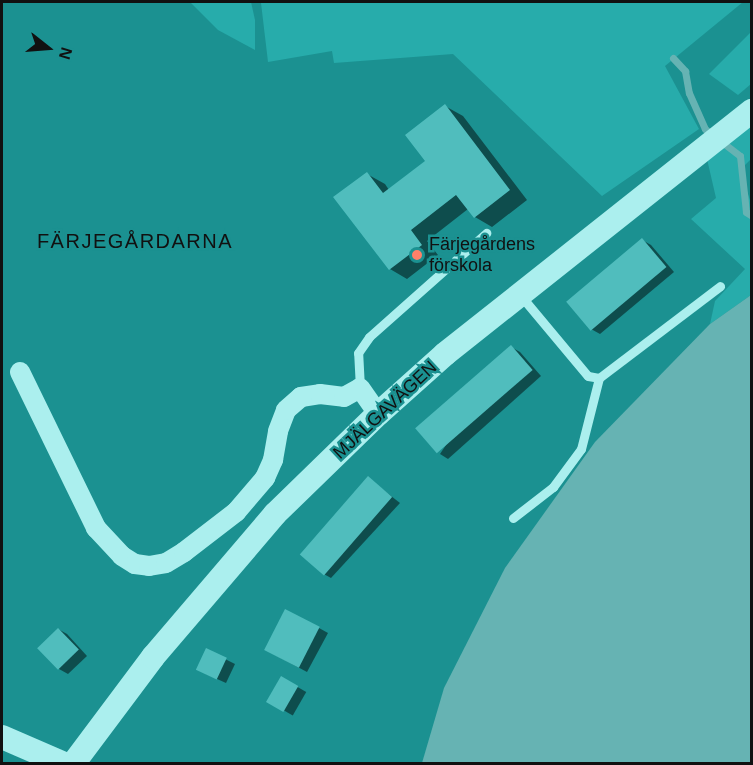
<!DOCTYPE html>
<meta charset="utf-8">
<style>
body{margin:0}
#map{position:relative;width:753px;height:765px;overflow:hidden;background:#1b9191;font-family:Arial,sans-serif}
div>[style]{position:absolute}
.green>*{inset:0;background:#27acab}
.water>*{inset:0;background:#66b3b3}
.shadow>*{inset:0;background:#0007;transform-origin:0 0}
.stream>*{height:7px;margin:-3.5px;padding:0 3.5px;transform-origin:3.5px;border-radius:3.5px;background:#66b3b3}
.building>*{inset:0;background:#50bdbd;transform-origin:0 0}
.service>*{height:9px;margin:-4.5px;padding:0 4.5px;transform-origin:4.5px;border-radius:4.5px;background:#abefee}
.minor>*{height:20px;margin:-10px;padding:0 10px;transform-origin:10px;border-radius:10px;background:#abefee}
.tertiary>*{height:24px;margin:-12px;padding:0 12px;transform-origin:12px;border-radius:12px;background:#abefee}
.dots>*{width:16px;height:16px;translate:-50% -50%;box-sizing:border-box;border:3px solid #1b9191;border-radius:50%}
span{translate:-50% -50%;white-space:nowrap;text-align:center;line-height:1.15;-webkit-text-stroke:5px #1b9191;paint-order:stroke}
.poi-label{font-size:18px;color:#111}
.left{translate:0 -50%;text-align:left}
.street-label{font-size:18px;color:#111}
.neighbourhood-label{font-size:20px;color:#111;letter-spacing:1.5px}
.frame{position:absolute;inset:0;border:3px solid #111;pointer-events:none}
.north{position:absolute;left:18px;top:18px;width:60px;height:60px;-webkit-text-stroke:4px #1b9191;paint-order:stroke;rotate:107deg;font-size:16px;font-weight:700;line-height:24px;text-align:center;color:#111}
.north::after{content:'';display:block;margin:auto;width:21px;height:27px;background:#111;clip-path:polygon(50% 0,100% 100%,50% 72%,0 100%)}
</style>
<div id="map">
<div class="green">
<i style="clip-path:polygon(190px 2px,251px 2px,255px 20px,255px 50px,218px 30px)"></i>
<i style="clip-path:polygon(743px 2px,665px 66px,699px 129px,602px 196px,453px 54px,334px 63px,332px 51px,268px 62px,261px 3px)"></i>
<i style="clip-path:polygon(751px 32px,751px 84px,738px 95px,709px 74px)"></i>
<i style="clip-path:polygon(751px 122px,751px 159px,740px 170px,751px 203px,751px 295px,710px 324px,715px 301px,745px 269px,691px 219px,716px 198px,707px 159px)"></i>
</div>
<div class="water">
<i style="clip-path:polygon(751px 295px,751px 763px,422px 763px,444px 688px,505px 568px,595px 442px,710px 324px)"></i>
</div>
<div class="shadow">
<i style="clip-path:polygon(445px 106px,463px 116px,527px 200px,492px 227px,475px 217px,468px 209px,427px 241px,438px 255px,407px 279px,390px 269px,367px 174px,385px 184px,389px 190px,427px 161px)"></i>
<i style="clip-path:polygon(642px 240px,651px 245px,674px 272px,600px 334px,591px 329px)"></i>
<i style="clip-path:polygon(511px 347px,520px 352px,541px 376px,448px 459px,440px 454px)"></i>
<i style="clip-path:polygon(368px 478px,400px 503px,331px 578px,322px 573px)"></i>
<i style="clip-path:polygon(319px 628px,328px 633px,307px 672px,266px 650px)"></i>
<i style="clip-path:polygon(58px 629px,67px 634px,87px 656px,68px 674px,59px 669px,39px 648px)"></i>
<i style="clip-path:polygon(207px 650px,235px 664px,226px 683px,206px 674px)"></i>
<i style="left:282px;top:678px;width:28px;height:27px;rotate:30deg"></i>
</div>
<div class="stream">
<i style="left:673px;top:58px;width:18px;rotate:47deg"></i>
<i style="left:685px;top:71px;width:22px;rotate:80deg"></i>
<i style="left:689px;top:93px;width:39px;rotate:66deg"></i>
<i style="left:705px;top:129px;width:44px;rotate:37.6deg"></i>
<i style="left:740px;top:156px;width:56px;rotate:83.9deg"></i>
<i style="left:746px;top:212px;width:7px;rotate:34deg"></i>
</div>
<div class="building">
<i style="clip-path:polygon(445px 104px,510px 190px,474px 218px,456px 195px,411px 230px,422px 245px,389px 270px,333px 197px,367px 172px,383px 193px,425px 161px,405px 135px)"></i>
<i style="left:642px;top:238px;width:38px;height:99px;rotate:50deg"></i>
<i style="left:511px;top:345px;width:33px;height:127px;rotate:49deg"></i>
<i style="left:368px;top:476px;width:32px;height:104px;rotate:41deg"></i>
<i style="left:285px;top:609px;width:39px;height:46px;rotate:27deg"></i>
<i style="left:58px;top:628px;width:30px;height:29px;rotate:46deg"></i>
<i style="left:206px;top:648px;width:23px;height:24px;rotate:25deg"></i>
<i style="left:281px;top:676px;width:20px;height:30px;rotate:30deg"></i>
</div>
<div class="service">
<i style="left:521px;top:296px;width:104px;rotate:50.1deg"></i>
<i style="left:588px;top:376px;width:11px;rotate:10deg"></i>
<i style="left:599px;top:378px;width:152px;rotate:-37.2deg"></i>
<i style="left:360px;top:388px;width:35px;rotate:-93deg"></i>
<i style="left:358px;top:353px;width:19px;rotate:-55deg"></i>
<i style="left:369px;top:337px;width:157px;rotate:-41.6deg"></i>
<i style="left:513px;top:518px;width:51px;rotate:-37.8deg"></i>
<i style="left:553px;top:487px;width:47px;rotate:-53.6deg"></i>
<i style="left:581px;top:449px;width:73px;rotate:-75.8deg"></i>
</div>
<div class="minor">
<i style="left:20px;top:372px;width:174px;rotate:64deg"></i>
<i style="left:96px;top:528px;width:38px;rotate:47deg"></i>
<i style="left:122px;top:556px;width:15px;rotate:32deg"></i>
<i style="left:135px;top:564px;width:14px;rotate:8deg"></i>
<i style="left:149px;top:566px;width:17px;rotate:-10deg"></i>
<i style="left:166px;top:563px;width:21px;rotate:-31deg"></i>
<i style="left:184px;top:552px;width:66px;rotate:-37.6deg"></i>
<i style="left:236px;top:512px;width:45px;rotate:-49.5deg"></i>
<i style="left:265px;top:478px;width:20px;rotate:-66deg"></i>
<i style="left:273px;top:460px;width:29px;rotate:-80deg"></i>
<i style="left:278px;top:431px;width:22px;rotate:-69deg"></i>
<i style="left:286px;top:410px;width:20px;rotate:-41deg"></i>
<i style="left:301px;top:397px;width:19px;rotate:-9deg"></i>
<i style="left:320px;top:394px;width:24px;rotate:7deg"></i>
<i style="left:344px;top:397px;width:18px;rotate:-29deg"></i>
<i style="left:360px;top:388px;width:32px;rotate:55deg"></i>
</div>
<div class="tertiary">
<i style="left:2px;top:737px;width:68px;rotate:23.5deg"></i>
<i style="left:73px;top:764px;width:134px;rotate:-53.2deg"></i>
<i style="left:153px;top:657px;width:188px;rotate:-49.5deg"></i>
<i style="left:275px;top:514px;width:144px;rotate:-44.2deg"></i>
<i style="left:378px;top:414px;width:90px;rotate:-41.8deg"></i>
<i style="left:445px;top:354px;width:392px;rotate:-38.4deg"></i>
</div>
<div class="dots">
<i style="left:417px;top:255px;background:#ff8069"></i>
</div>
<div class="poi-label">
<span class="left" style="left:429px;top:255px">Färjegårdens<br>förskola</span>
</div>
<div class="street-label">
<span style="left:385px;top:410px;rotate:-43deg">MJÄLGAVÄGEN</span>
</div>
<div class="neighbourhood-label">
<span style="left:135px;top:241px">FÄRJEGÅRDARNA</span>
</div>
<div class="frame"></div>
<div class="north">N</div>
</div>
